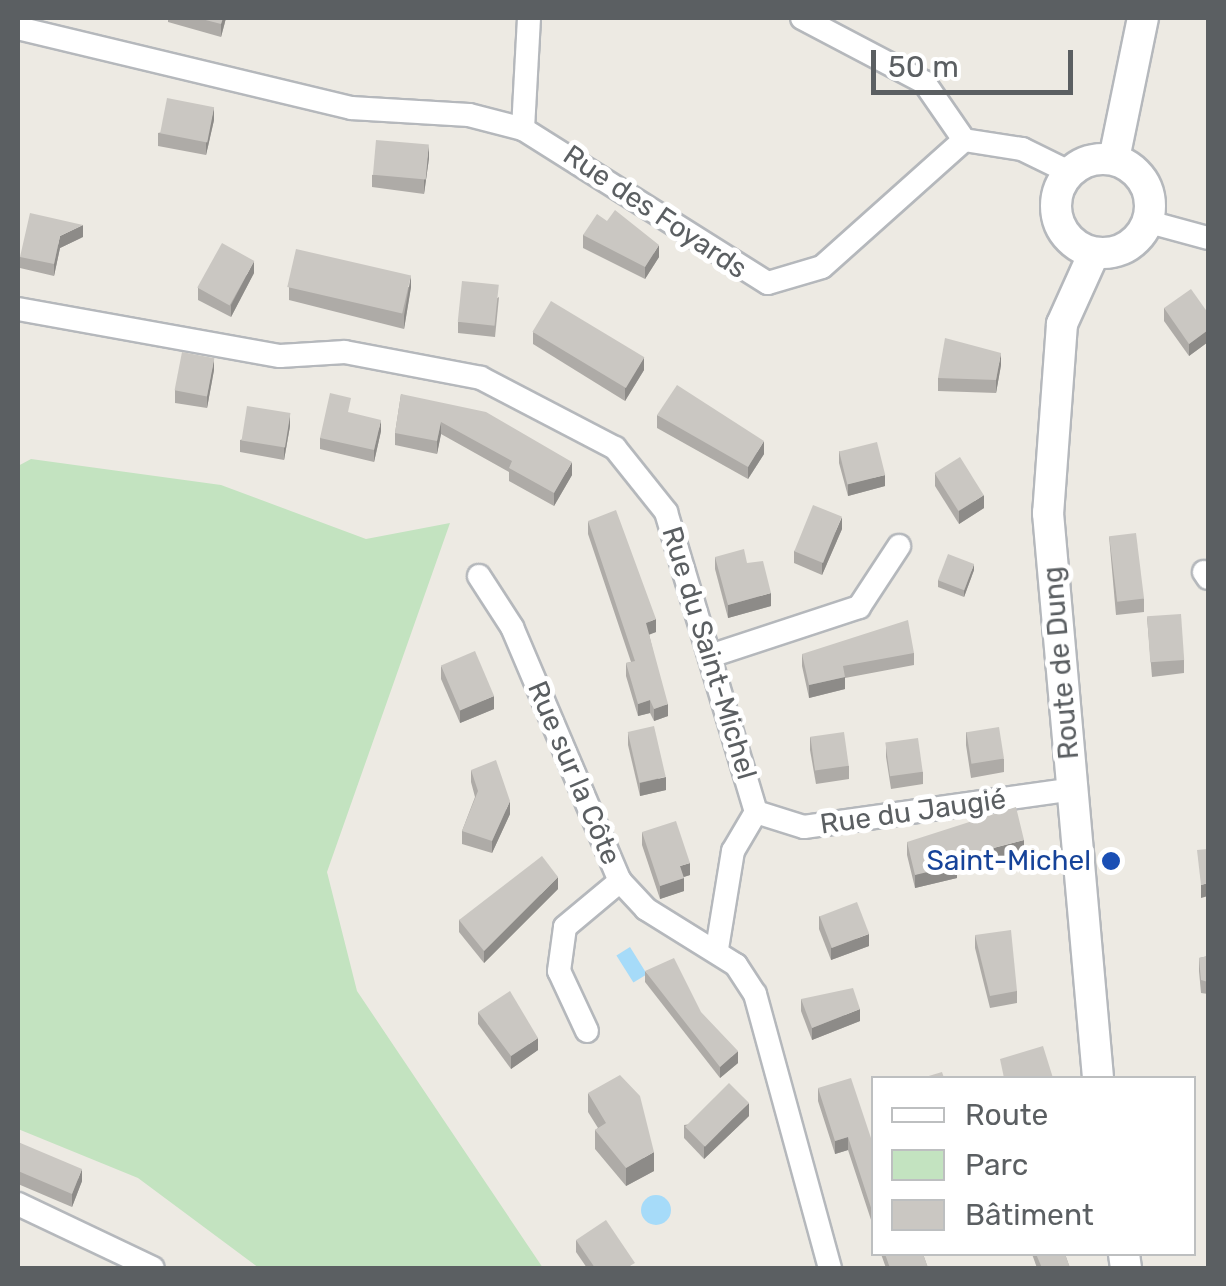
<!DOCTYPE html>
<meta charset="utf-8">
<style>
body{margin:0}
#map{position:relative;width:1226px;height:1286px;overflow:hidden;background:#edeae3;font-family:Rubik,sans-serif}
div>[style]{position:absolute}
.green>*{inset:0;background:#c3e3c0}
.water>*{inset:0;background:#a6dbf9;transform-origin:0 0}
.round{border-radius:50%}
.roads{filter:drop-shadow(2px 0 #b5b8bc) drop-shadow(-2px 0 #b5b8bc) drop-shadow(0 2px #b5b8bc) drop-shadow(0 -2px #b5b8bc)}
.minor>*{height:22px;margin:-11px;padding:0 11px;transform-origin:11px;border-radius:11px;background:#fff}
.tertiary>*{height:30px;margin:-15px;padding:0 15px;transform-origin:15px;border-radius:15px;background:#fff}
.tertiary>.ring{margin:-15px;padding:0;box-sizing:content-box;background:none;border:30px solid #fff;border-radius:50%}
.wall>*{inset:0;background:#aeaba7}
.shaded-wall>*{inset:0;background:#8d8b88}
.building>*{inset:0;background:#cac7c2;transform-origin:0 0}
.dots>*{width:28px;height:28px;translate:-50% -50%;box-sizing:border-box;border:5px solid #fff;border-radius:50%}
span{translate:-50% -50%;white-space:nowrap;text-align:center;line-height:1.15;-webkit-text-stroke:10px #fff;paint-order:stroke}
.street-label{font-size:28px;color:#5b5f62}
.transit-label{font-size:28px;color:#164399}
.right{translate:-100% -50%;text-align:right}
.frame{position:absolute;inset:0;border:20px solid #5b5f62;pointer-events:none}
.legend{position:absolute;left:871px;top:1076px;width:325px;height:180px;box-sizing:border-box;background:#fff;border:2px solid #bdbfc0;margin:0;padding:12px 18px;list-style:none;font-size:30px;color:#5b5f62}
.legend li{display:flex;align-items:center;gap:20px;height:50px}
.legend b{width:50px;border:2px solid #bdbfc0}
.scale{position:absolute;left:871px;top:50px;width:202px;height:45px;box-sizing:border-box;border:5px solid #5b5f62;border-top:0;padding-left:12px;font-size:30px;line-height:35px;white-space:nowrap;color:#5b5f62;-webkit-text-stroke:8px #fff;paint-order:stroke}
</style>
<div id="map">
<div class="green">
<i style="clip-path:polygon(31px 459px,221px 485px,366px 539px,450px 523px,327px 872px,357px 991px,543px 1268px,259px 1268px,138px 1178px,18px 1129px,18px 466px)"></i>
</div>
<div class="water">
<i style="left:630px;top:947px;width:32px;height:16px;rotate:58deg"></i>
<i class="round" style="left:641px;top:1195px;width:30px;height:30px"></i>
</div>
<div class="roads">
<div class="minor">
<i style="left:802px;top:18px;width:138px;rotate:27.7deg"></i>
<i style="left:924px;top:82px;width:70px;rotate:55.4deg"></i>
<i style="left:18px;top:28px;width:342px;rotate:13.5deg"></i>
<i style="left:351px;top:108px;width:118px;rotate:3.4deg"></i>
<i style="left:469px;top:115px;width:56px;rotate:14.5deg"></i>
<i style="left:523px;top:129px;width:289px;rotate:32.2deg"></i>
<i style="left:768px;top:283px;width:56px;rotate:-16.5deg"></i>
<i style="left:822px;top:267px;width:191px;rotate:-41.8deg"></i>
<i style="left:964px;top:140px;width:59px;rotate:8.8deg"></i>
<i style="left:1022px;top:149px;width:52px;rotate:26.1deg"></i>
<i style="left:523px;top:129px;width:111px;rotate:-86.9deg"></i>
<i style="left:1149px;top:222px;width:61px;rotate:15.2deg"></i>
<i style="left:18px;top:309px;width:266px;rotate:10.2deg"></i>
<i style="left:280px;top:356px;width:65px;rotate:-3.5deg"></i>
<i style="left:345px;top:352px;width:138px;rotate:10.8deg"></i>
<i style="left:481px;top:378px;width:151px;rotate:27.6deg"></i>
<i style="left:615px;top:448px;width:82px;rotate:51.4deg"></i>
<i style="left:666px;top:512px;width:313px;rotate:73.3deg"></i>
<i style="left:756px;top:812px;width:45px;rotate:120.5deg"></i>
<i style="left:733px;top:851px;width:99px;rotate:99.3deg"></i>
<i style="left:1204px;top:572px;width:7px;rotate:56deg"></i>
<i style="left:479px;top:576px;width:61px;rotate:57.1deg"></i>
<i style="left:512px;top:627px;width:276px;rotate:67deg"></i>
<i style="left:620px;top:881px;width:38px;rotate:47deg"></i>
<i style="left:646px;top:909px;width:106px;rotate:31.9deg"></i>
<i style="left:736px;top:965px;width:35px;rotate:57deg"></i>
<i style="left:755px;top:994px;width:284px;rotate:74.7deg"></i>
<i style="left:713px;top:655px;width:154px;rotate:-18.2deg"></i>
<i style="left:859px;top:607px;width:73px;rotate:-56.7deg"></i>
<i style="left:756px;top:812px;width:50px;rotate:17.4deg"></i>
<i style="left:804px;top:827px;width:272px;rotate:-8deg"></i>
<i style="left:587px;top:1031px;width:66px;rotate:-115deg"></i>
<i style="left:559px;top:971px;width:44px;rotate:-82.2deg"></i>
<i style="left:565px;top:927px;width:72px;rotate:-39.9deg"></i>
<i style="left:18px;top:1204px;width:149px;rotate:25.4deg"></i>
</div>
<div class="tertiary">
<i class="ring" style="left:1056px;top:159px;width:64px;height:64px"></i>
<i style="left:1114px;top:159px;width:144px;rotate:-78.4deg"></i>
<i style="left:1094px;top:253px;width:78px;rotate:114.3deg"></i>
<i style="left:1062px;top:324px;width:190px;rotate:94.2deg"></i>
<i style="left:1048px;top:513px;width:567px;rotate:84.94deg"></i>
<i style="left:1124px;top:1254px;width:14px;rotate:82deg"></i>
</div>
</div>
<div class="wall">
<i style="clip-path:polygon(168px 18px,226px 18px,221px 37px,168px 22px)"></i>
<i style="clip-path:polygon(214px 120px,206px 155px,158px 146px,158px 133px)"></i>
<i style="clip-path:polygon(429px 158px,424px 194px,372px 187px,372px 175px)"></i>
<i style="clip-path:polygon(607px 221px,659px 257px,645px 279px,583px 248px,583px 235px)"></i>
<i style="clip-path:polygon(83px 237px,60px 248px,54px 276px,20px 268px,20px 257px)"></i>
<i style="clip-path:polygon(254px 273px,231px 317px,198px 300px,198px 288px)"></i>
<i style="clip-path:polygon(289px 287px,411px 287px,404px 329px,289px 300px)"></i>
<i style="clip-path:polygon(499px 297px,495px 337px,458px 333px,458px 322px)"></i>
<i style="clip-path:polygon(1164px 308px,1208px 313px,1208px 342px,1189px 356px,1164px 321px)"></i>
<i style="clip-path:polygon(533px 332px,644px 370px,625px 401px,533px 344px)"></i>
<i style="clip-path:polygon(1001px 365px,996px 393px,938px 391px,938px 378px)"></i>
<i style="clip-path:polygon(214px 370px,207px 408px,175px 403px,175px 390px)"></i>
<i style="clip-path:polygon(401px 394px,572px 475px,554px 506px,509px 481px,509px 472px,441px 434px,437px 454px,395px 445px,395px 433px)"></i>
<i style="clip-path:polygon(350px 413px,381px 431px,374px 462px,320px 449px,320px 438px)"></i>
<i style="clip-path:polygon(657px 415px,764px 454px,748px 479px,657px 428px)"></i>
<i style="clip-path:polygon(290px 426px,284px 460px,240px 452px,240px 440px)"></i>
<i style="clip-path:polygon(839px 451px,885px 486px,848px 496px,839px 463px)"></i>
<i style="clip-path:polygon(935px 473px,984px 508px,959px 524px,935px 486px)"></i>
<i style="clip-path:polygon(588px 521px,656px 632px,649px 634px,668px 716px,654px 721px,650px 713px,638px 716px,626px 676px,626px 663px,631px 662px,588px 534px)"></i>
<i style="clip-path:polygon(842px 529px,822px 575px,794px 563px,794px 551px)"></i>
<i style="clip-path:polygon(1109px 536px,1144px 599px,1144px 612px,1116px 615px)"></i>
<i style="clip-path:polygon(715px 557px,771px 606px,728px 618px,715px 569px)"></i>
<i style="clip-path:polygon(974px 570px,964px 597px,938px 587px,938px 580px)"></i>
<i style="clip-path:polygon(1147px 617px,1184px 660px,1184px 673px,1152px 677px)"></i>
<i style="clip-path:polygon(914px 653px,914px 665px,845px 678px,845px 689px,809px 698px,802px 666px,802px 654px)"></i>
<i style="clip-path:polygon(441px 666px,494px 709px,460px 723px,441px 679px)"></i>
<i style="clip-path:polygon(628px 732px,666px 790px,640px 796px,628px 745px)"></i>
<i style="clip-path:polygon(966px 732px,1004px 759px,1004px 772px,971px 778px,966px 745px)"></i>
<i style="clip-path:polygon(810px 737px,849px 766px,849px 779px,816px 784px,810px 750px)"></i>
<i style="clip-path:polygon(886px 744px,923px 772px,923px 784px,891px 789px,886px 757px)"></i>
<i style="clip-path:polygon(471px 770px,510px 814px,492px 853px,462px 844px,462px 831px,475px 797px,471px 782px)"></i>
<i style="clip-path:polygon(642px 832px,690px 875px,684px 877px,684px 891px,660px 899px,642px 845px)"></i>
<i style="clip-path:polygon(907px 842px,1024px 853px,957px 870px,957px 878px,915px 888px,907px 855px)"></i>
<i style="clip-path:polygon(558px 889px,484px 963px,459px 932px,459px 920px)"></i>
<i style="clip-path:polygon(819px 916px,869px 946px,831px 960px,819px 929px)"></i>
<i style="clip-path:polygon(975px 935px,1017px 991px,1017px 1003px,990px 1008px,975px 948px)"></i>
<i style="clip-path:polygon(1208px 956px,1208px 994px,1201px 993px,1199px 971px,1199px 958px)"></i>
<i style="clip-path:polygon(645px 971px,738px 1063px,720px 1078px,645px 982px)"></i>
<i style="clip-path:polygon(801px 999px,860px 1021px,812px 1040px,801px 1011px)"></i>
<i style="clip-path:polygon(478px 1012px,538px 1050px,511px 1069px,478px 1024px)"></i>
<i style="clip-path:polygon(818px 1088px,874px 1147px,874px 1229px,848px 1150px,835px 1154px,818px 1101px)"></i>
<i style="clip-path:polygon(588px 1093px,654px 1171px,626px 1186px,595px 1149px,595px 1130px,598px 1128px,588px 1112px)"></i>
<i style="clip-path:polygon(749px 1116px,704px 1159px,684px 1138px,684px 1125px)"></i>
<i style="clip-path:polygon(18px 1142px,82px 1181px,72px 1207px,18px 1184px)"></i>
<i style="clip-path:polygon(576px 1240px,635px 1268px,587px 1268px,576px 1252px)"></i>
<i style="clip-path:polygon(881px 1254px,923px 1254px,928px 1268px,886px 1268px)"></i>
<i style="clip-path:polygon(1032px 1254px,1065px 1254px,1070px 1268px,1037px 1268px)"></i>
</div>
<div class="shaded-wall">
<i style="clip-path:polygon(223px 18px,226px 18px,221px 37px,221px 24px)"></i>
<i style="clip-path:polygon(214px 107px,214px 120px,206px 155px,206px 142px)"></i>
<i style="clip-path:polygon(429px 145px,429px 158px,424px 194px,424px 181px)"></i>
<i style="clip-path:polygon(83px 225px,83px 237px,60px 248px,54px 276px,54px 264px,60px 236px)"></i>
<i style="clip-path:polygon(659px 245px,659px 257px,645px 279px,645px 267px)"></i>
<i style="clip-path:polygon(254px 261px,254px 273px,231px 317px,231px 305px)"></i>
<i style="clip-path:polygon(411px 275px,411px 287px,404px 329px,404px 316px)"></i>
<i style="clip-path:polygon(1208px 330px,1208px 342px,1189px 356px,1189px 344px)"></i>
<i style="clip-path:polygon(1001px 353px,1001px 365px,996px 393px,996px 380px)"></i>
<i style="clip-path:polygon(644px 357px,644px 370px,625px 401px,625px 388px)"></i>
<i style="clip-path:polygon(214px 358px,214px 370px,207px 408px,207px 396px)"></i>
<i style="clip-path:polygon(290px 413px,290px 426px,284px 460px,284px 447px)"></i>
<i style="clip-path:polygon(381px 420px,381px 431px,374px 462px,374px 450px)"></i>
<i style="clip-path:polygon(441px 422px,441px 434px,437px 454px,437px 441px)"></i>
<i style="clip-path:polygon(764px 441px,764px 454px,748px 479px,748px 467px)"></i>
<i style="clip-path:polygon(572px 462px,572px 475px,554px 506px,554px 493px)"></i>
<i style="clip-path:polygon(885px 475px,885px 486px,848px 496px,848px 484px)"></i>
<i style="clip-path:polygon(984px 495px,984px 508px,959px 524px,959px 511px)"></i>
<i style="clip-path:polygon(842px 517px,842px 529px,822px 575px,822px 562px)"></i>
<i style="clip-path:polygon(974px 564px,974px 570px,964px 597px,964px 591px)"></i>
<i style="clip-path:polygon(771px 593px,771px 606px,728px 618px,728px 605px)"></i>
<i style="clip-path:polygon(656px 619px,656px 632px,646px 636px,646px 623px)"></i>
<i style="clip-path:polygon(845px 677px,845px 689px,809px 698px,809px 685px)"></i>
<i style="clip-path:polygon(494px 696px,494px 709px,460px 723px,460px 710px)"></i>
<i style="clip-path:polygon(650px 700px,650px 713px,638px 716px,638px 704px)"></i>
<i style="clip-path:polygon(668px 704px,668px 716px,654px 721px,654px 709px)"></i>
<i style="clip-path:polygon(666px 777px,666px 790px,640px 796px,640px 783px)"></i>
<i style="clip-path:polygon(510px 801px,510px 814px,492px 853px,492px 841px)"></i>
<i style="clip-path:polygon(1024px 840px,1024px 853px,957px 870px,957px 878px,915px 888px,915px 875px,955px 858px)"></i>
<i style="clip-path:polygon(690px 863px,690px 875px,680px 878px,680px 866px)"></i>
<i style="clip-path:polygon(558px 877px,558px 889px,484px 963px,484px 951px)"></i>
<i style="clip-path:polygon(684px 878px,684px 891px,660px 899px,660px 886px)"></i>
<i style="clip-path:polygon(1208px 883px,1208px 896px,1201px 898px,1201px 885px)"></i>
<i style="clip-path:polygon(869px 934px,869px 946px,831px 960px,831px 948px)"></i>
<i style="clip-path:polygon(860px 1009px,860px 1021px,812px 1040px,812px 1028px)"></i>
<i style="clip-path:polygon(538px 1038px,538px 1050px,511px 1069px,511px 1056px)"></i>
<i style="clip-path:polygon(738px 1051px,738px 1063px,720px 1078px,720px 1067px)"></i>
<i style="clip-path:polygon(749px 1103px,749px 1116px,704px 1159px,704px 1146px)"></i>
<i style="clip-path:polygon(848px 1137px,848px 1150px,835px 1154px,835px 1141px)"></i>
<i style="clip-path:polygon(654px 1152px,654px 1171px,626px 1186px,626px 1168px)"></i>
<i style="clip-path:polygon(82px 1169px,82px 1181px,72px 1207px,72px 1194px)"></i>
</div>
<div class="building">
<i style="clip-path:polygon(198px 18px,223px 18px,221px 24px)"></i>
<i style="left:167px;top:98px;width:48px;height:36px;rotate:11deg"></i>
<i style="left:376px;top:140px;width:53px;height:35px;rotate:5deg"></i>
<i style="clip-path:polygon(615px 210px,659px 245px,645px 267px,583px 235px,597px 214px,607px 221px)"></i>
<i style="clip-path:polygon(30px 213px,83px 225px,60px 236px,54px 264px,20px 257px)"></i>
<i style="left:222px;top:243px;width:37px;height:51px;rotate:29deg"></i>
<i style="left:296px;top:249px;width:118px;height:39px;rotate:13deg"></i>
<i style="left:462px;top:281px;width:37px;height:41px;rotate:6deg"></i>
<i style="clip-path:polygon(1191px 289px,1208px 313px,1208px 330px,1189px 344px,1164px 308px)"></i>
<i style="left:551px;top:301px;width:109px;height:36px;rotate:31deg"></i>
<i style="clip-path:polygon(945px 338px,1001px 353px,996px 380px,938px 378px)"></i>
<i style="left:182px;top:352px;width:33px;height:39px;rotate:11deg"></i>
<i style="clip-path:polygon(677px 385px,764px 441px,748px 467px,657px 415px)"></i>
<i style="clip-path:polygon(330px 393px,351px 398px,348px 412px,381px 420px,374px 450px,320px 438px)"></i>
<i style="clip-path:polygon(401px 394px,486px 412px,572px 462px,554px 493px,509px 468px,512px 461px,441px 422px,437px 441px,395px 433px)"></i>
<i style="left:247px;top:406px;width:44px;height:35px;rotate:9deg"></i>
<i style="left:877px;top:442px;width:34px;height:39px;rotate:76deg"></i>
<i style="left:960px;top:457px;width:45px;height:30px;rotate:58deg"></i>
<i style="left:813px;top:505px;width:31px;height:50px;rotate:22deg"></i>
<i style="clip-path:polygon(616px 510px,656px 619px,646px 623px,668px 704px,654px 709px,650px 700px,638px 704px,626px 663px,635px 661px,588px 521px)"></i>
<i style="left:1136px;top:533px;width:66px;height:27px;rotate:83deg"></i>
<i style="clip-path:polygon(744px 549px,747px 563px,763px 561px,771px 593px,728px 605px,715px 557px)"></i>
<i style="left:948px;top:554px;width:28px;height:28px;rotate:21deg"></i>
<i style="left:1181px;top:614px;width:46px;height:34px;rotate:86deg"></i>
<i style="clip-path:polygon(908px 620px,914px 653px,843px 666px,845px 677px,809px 685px,802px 654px)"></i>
<i style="left:475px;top:651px;width:49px;height:37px;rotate:67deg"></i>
<i style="left:654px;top:726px;width:52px;height:27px;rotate:77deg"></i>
<i style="left:999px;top:727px;width:32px;height:33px;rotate:81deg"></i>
<i style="left:844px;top:732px;width:34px;height:34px;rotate:82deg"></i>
<i style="left:918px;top:738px;width:34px;height:33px;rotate:82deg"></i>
<i style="clip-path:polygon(496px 760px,510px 801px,492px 841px,462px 831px,478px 791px,471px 770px)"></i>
<i style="clip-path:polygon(1016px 807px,1024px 840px,955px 858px,957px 865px,915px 875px,907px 842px)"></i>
<i style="clip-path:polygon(676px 821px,690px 863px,680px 866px,684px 878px,660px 886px,642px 832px)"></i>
<i style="clip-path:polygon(1208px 849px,1208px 883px,1201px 885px,1197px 850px)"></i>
<i style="clip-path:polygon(542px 856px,558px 877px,484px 951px,459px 920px)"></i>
<i style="left:857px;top:902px;width:34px;height:40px;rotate:69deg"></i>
<i style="clip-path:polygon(1011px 930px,1017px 991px,990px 996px,975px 935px)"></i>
<i style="clip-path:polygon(1208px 956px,1208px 982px,1201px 980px,1199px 958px)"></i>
<i style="clip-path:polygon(674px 958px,701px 1012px,738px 1051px,720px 1067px,645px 971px)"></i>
<i style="clip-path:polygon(853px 988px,860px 1009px,812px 1028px,801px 999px)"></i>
<i style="clip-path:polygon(510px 991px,538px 1038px,511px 1056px,478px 1012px)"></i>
<i style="clip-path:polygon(1043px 1046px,1053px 1078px,1004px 1078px,1000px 1059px)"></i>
<i style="clip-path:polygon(942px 1072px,944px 1078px,922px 1078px)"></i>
<i style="clip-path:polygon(620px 1075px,640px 1096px,654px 1152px,626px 1168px,595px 1130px,606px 1123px,588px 1093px)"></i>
<i style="clip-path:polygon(851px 1078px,874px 1147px,874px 1217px,848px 1137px,835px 1141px,818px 1088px)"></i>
<i style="left:729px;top:1083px;width:28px;height:62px;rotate:45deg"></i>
<i style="clip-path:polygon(18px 1142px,82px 1169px,72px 1194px,18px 1171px)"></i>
<i style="clip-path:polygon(606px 1220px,635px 1263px,626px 1268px,595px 1268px,576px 1240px)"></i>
<i style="clip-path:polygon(885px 1254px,923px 1254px,928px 1268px,890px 1268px)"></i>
<i style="clip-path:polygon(1036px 1254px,1065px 1254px,1070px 1268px,1042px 1268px)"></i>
</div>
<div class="dots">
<i style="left:1111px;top:861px;background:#1a4fb4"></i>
</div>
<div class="street-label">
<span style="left:655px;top:212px;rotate:34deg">Rue des Foyards</span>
<span style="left:709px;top:653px;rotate:73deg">Rue du Saint-Michel</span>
<span style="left:1061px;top:663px;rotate:-95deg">Route de Dung</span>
<span style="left:574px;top:773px;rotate:67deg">Rue sur la Côte</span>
<span style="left:913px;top:812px;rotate:-8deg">Rue du Jaugié</span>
</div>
<div class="transit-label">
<span class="right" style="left:1091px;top:861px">Saint-Michel</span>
</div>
<div class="frame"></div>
<ul class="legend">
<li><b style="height:12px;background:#fff"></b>Route</li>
<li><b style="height:28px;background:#c3e3c0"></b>Parc</li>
<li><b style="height:28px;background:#cac7c2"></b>Bâtiment</li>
</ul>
<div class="scale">50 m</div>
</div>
